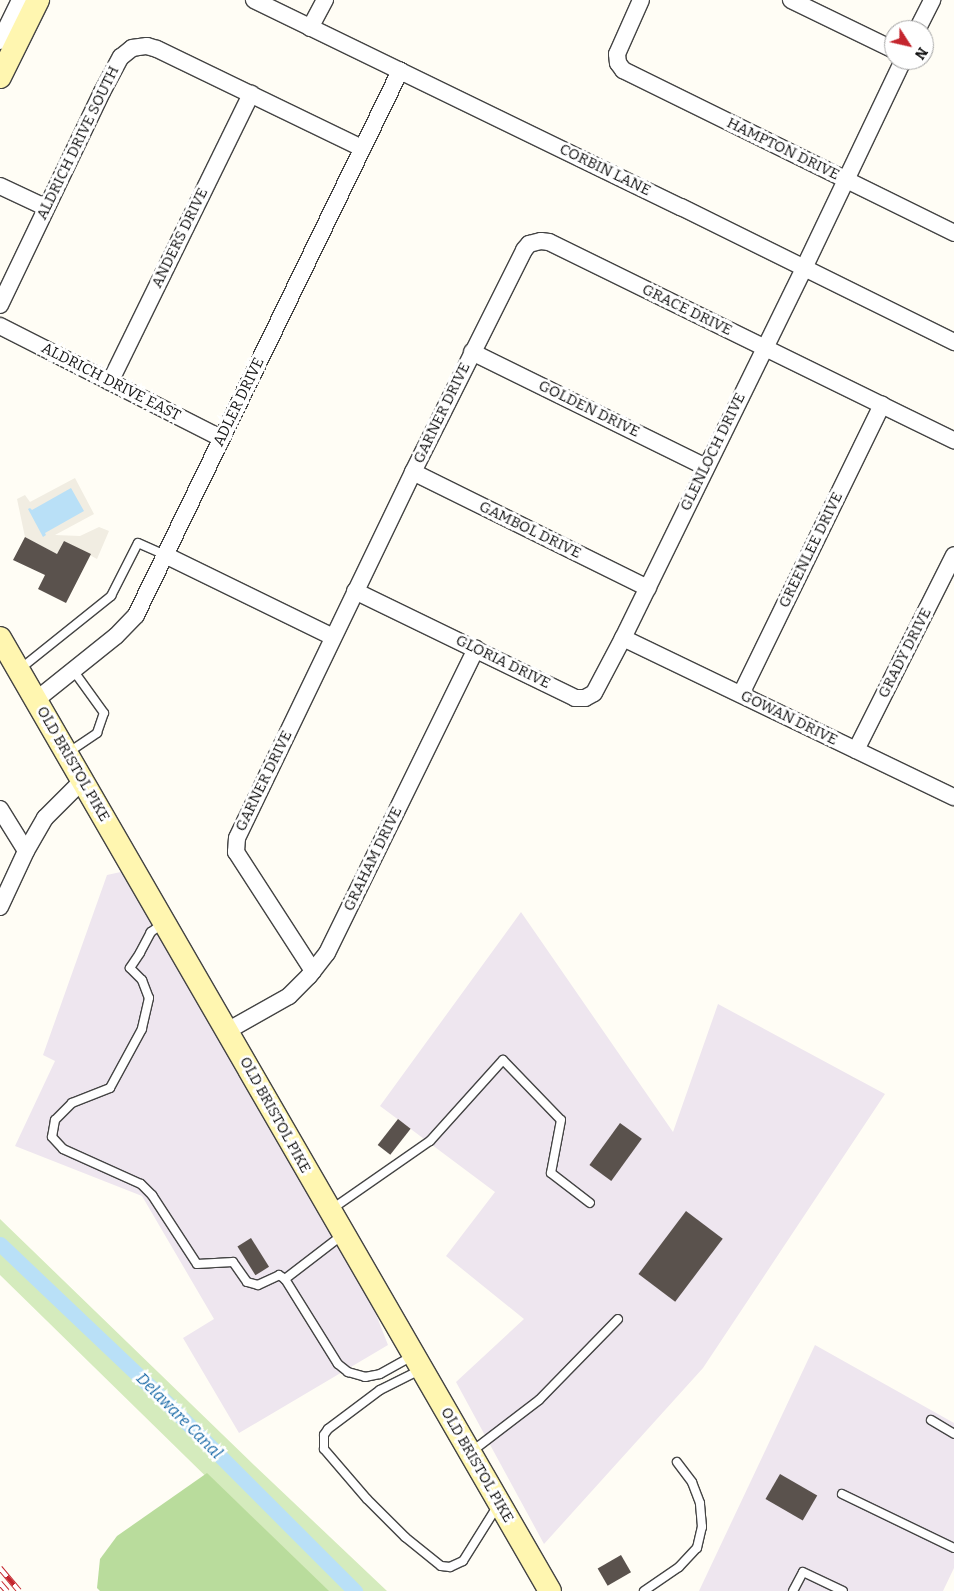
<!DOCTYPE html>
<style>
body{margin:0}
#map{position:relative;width:954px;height:1591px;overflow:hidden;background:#fffdf5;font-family:Bitter,serif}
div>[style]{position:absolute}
.industrial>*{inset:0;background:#eee6ef}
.green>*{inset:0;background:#d5ebbd}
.forest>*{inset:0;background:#b9dc9c}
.plaza>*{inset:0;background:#f1ede2}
.water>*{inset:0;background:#b9e0f7}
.canal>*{height:15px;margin:-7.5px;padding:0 7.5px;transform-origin:7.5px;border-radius:7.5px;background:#b9e0f7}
.building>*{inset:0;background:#5a524d;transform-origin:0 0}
.roads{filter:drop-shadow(1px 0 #444) drop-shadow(-1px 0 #444) drop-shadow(0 1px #444) drop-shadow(0 -1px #444)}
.lane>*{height:8px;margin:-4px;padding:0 4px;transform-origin:4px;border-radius:4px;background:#fff}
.street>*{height:16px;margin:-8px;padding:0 8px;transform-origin:8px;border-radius:8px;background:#fff}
.secondary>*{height:22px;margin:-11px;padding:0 11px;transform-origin:11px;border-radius:11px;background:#fff6b0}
.rail>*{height:5.5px;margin-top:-2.75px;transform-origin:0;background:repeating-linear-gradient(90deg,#fff 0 11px,#c4262e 0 22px);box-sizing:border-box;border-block:1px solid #c4262e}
span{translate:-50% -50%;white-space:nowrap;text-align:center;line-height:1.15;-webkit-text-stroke:5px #fff;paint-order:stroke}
.street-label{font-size:15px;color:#111}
.water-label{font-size:16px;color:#1768a6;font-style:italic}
.north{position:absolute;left:884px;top:20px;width:50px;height:50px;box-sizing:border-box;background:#fff;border:1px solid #a0a0a0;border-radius:50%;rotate:125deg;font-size:14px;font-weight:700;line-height:20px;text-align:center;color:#111}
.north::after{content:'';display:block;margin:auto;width:18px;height:22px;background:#c4262e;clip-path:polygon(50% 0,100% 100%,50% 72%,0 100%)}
</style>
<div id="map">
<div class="industrial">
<i style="clip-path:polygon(139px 868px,325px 1184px,388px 1345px,239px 1433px,183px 1338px,214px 1319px,142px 1196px,15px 1146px,55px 1061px,43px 1055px,107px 875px)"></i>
<i style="clip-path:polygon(521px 912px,673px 1132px,718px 1004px,885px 1094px,703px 1368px,544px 1544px,456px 1382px,524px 1319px,446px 1256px,495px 1192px,380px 1106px)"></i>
<i style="clip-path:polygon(815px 1345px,954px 1423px,954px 1568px,943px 1591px,699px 1591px)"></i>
</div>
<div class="green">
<i style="clip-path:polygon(0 1219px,254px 1465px,387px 1591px,323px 1591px,0 1275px)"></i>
</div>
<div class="forest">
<i style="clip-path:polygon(207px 1473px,329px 1591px,100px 1591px,97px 1588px,100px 1559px,117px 1536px)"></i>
</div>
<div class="plaza">
<i style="clip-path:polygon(75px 478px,94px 514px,55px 535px,80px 536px,99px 527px,109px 531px,97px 559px,64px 541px,57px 554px,25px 537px,17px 499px,25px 495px,30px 502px)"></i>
</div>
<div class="water">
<i style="clip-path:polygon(71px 488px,84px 511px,45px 533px,46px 535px,43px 537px,28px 509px,30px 508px,32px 510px)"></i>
</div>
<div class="canal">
<i style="left:0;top:1244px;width:211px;rotate:43.5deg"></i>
<i style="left:153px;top:1389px;width:286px;rotate:45deg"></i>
</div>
<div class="building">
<i style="clip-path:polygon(25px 537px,57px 554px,64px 541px,91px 554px,66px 603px,38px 589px,45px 575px,13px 560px)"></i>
<i style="left:398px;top:1119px;width:16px;height:33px;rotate:38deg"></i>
<i style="left:620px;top:1123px;width:27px;height:52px;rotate:36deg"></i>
<i style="left:686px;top:1211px;width:46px;height:79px;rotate:37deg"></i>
<i style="left:251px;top:1238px;width:34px;height:16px;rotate:58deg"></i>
<i style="left:780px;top:1474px;width:43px;height:29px;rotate:30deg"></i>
<i style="left:621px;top:1555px;width:20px;height:27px;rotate:60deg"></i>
</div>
<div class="roads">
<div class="lane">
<i style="left:20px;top:669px;width:117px;rotate:-38.7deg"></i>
<i style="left:111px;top:596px;width:59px;rotate:-63deg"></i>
<i style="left:138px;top:543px;width:30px;rotate:24deg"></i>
<i style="left:69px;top:752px;width:34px;rotate:-34deg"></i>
<i style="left:97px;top:733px;width:21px;rotate:-71deg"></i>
<i style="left:104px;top:713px;width:53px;rotate:-125.8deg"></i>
<i style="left:162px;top:924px;width:14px;rotate:144deg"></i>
<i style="left:151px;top:932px;width:24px;rotate:118deg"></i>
<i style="left:140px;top:953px;width:18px;rotate:124deg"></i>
<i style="left:130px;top:968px;width:17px;rotate:45deg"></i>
<i style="left:142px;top:980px;width:19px;rotate:69deg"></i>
<i style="left:149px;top:998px;width:32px;rotate:103deg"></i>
<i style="left:142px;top:1029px;width:67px;rotate:118.5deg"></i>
<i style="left:110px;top:1088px;width:41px;rotate:158.5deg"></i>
<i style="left:72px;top:1103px;width:24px;rotate:135deg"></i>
<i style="left:55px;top:1120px;width:17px;rotate:100deg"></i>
<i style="left:52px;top:1137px;width:16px;rotate:47deg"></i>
<i style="left:63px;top:1149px;width:85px;rotate:24.2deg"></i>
<i style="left:141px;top:1184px;width:16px;rotate:45deg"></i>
<i style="left:152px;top:1195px;width:82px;rotate:56.9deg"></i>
<i style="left:197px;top:1264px;width:36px;rotate:-3deg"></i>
<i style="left:233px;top:1262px;width:24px;rotate:55deg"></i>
<i style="left:247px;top:1282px;width:11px;rotate:15deg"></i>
<i style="left:258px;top:1285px;width:23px;rotate:-25deg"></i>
<i style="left:279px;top:1275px;width:7px;rotate:34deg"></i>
<i style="left:332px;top:1209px;width:119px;rotate:-34.8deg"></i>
<i style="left:430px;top:1141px;width:109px;rotate:-48deg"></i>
<i style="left:503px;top:1060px;width:83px;rotate:46deg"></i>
<i style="left:561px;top:1120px;width:54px;rotate:100.7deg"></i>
<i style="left:551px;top:1173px;width:49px;rotate:37.6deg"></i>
<i style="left:341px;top:1236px;width:71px;rotate:142.5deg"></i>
<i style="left:285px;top:1279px;width:100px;rotate:58.1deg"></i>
<i style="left:338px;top:1364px;width:13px;rotate:39deg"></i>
<i style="left:348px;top:1372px;width:18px;rotate:16deg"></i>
<i style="left:365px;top:1377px;width:15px;rotate:-11deg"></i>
<i style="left:380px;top:1374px;width:37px;rotate:-29deg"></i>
<i style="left:420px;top:1370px;width:45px;rotate:153.4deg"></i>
<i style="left:380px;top:1390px;width:65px;rotate:143.1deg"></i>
<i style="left:328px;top:1429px;width:7px;rotate:124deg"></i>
<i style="left:324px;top:1435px;width:14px;rotate:90deg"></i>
<i style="left:324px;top:1449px;width:66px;rotate:49.3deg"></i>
<i style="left:367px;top:1499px;width:54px;rotate:45deg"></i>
<i style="left:405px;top:1537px;width:46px;rotate:38.9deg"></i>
<i style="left:441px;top:1566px;width:9px;rotate:6deg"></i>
<i style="left:450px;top:1567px;width:14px;rotate:-25deg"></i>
<i style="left:463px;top:1561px;width:66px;rotate:-58deg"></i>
<i style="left:931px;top:1420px;width:27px;rotate:31deg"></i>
<i style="left:471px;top:1452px;width:86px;rotate:-37.4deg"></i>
<i style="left:539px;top:1400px;width:113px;rotate:-45.7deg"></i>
<i style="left:842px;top:1494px;width:124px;rotate:25.7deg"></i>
<i style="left:644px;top:1591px;width:42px;rotate:-34.4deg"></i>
<i style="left:679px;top:1567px;width:26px;rotate:-47deg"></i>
<i style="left:697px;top:1548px;width:22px;rotate:-77deg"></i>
<i style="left:702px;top:1527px;width:24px;rotate:-95deg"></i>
<i style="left:700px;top:1503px;width:22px;rotate:-111deg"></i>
<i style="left:692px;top:1482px;width:25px;rotate:-127deg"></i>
<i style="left:793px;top:1591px;width:21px;rotate:-62deg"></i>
<i style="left:803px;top:1572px;width:44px;rotate:25.4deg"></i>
</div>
<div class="street">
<i style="left:254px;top:0;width:475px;rotate:25.9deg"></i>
<i style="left:681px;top:207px;width:305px;rotate:26.3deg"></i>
<i style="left:641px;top:0;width:59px;rotate:114deg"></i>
<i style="left:617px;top:54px;width:9px;rotate:84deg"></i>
<i style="left:618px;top:63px;width:9px;rotate:54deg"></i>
<i style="left:623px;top:70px;width:369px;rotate:26.2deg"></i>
<i style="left:791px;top:0;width:114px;rotate:25.9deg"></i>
<i style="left:310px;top:28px;width:32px;rotate:-62deg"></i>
<i style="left:917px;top:30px;width:34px;rotate:-63deg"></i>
<i style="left:0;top:41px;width:46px;rotate:-64deg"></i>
<i style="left:0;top:186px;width:50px;rotate:25deg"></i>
<i style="left:0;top:305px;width:236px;rotate:-64.4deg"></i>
<i style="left:102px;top:92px;width:40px;rotate:-62deg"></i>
<i style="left:121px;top:57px;width:14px;rotate:-39deg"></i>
<i style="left:132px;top:48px;width:15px;rotate:-8deg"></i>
<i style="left:147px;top:46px;width:10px;rotate:17deg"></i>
<i style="left:157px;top:49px;width:228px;rotate:25.8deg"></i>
<i style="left:0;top:326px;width:248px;rotate:26.9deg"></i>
<i style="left:472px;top:352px;width:261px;rotate:26.2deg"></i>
<i style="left:110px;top:382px;width:321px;rotate:-63.9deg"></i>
<i style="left:413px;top:472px;width:262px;rotate:26.3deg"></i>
<i style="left:165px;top:555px;width:187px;rotate:26deg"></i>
<i style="left:355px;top:591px;width:245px;rotate:25.9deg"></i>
<i style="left:575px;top:698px;width:10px"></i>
<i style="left:585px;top:698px;width:10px;rotate:-29deg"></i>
<i style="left:594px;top:693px;width:62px;rotate:-62.2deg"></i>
<i style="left:623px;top:638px;width:412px;rotate:-63.9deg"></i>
<i style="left:804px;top:268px;width:230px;rotate:-64.5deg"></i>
<i style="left:623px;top:638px;width:367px;rotate:25.7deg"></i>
<i style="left:741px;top:694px;width:322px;rotate:-64deg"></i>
<i style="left:36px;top:700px;width:102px;rotate:-38.7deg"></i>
<i style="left:116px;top:636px;width:29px;rotate:-46deg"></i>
<i style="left:136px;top:615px;width:605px;rotate:-64.11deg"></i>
<i style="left:856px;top:750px;width:218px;rotate:-63.3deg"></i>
<i style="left:0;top:809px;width:49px;rotate:58.2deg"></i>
<i style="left:0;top:907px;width:62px;rotate:-65.1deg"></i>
<i style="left:26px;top:851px;width:38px;rotate:-60deg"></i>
<i style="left:45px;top:818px;width:52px;rotate:-45deg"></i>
<i style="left:313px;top:971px;width:142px;rotate:-122.9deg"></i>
<i style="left:236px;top:852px;width:14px;rotate:-86deg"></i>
<i style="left:237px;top:838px;width:406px;rotate:-64.3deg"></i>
<i style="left:413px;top:472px;width:248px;rotate:-63.4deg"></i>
<i style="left:524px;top:250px;width:8px;rotate:-50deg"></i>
<i style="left:529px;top:244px;width:12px;rotate:-14deg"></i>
<i style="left:541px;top:241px;width:8px;rotate:7deg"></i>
<i style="left:549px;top:242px;width:451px;rotate:26.1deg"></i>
<i style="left:227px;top:1031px;width:71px;rotate:-29.4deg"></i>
<i style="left:289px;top:996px;width:28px;rotate:-45deg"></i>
<i style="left:309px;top:976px;width:29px;rotate:-52deg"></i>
<i style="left:327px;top:953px;width:339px;rotate:-63.9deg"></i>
</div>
<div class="secondary">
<i style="left:0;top:77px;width:86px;rotate:-63.7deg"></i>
<i style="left:0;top:638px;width:1100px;rotate:60.01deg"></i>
</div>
</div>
<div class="rail">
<i style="left:0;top:1568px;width:30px;rotate:50deg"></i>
<i style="left:0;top:1583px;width:11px;rotate:49deg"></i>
</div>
<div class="street-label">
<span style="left:78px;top:143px;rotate:-64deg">ALDRICH DRIVE SOUTH</span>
<span style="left:783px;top:149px;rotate:26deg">HAMPTON DRIVE</span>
<span style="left:605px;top:170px;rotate:26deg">CORBIN LANE</span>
<span style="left:180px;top:238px;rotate:-64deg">ANDERS DRIVE</span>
<span style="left:687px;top:310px;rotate:26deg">GRACE DRIVE</span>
<span style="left:111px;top:382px;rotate:27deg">ALDRICH DRIVE EAST</span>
<span style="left:239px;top:402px;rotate:-64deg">ADLER DRIVE</span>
<span style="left:589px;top:409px;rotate:26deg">GOLDEN DRIVE</span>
<span style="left:442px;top:413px;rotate:-64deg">GARNER DRIVE</span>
<span style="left:713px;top:452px;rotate:-64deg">GLENLOCH DRIVE</span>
<span style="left:530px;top:530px;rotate:26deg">GAMBOL DRIVE</span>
<span style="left:811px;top:550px;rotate:-64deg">GREENLEE DRIVE</span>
<span style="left:905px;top:653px;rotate:-63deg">GRADY DRIVE</span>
<span style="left:503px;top:662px;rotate:26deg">GLORIA DRIVE</span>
<span style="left:789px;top:718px;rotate:26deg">GOWAN DRIVE</span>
<span style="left:73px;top:764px;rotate:60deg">OLD BRISTOL PIKE</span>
<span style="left:264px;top:781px;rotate:-64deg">GARNER DRIVE</span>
<span style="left:373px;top:859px;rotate:-64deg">GRAHAM DRIVE</span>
<span style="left:275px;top:1115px;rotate:61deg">OLD BRISTOL PIKE</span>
<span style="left:477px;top:1465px;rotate:60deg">OLD BRISTOL PIKE</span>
</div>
<div class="water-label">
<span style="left:179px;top:1416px;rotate:45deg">Delaware Canal</span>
</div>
<div class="north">N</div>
</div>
